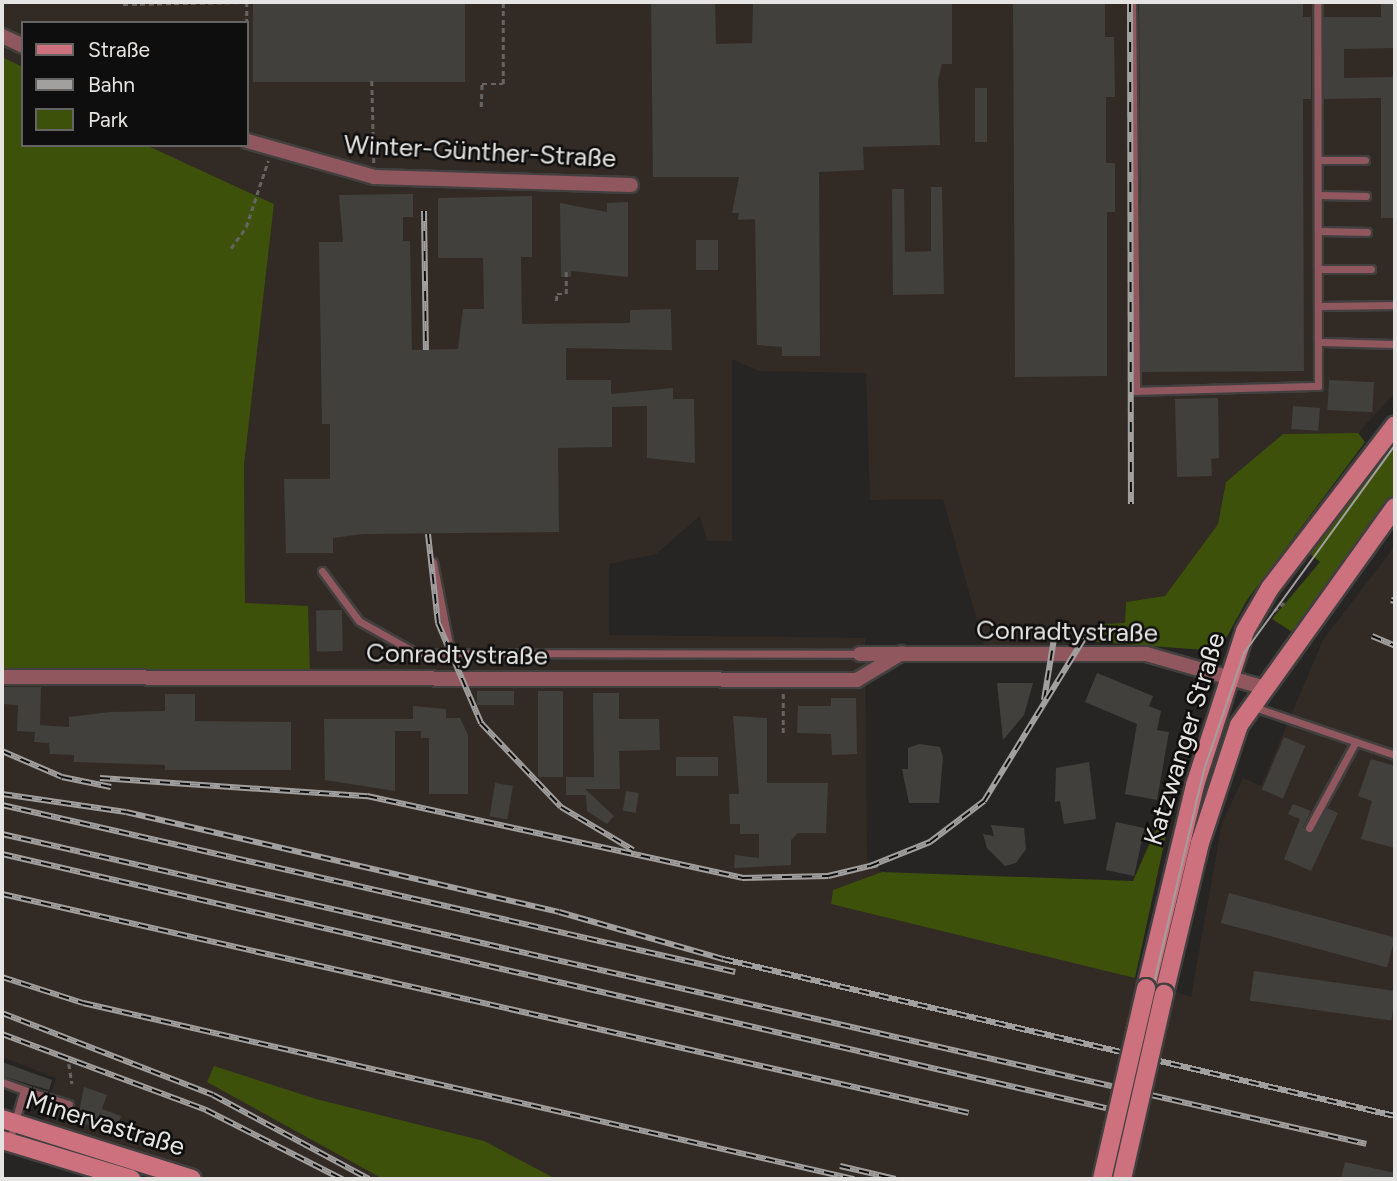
<!DOCTYPE html>
<meta charset="utf-8">
<style>
body{margin:0}
#map{position:relative;width:1397px;height:1181px;overflow:hidden;background:#272524;font-family:Figtree,sans-serif}
div>[style]{position:absolute}
.built>*{inset:0;background:#322a25}
.green>*{inset:0;background:#3e510a}
.building>*{inset:0;background:#41403d;transform-origin:0 0}
.path>*{height:2.5px;margin-top:-1.25px;transform-origin:0;background:repeating-linear-gradient(90deg,#656463 0 5px,transparent 0 8.5px)}
.roads{filter:drop-shadow(2px 0 #42403f) drop-shadow(-2px 0 #42403f) drop-shadow(0 2px #42403f) drop-shadow(0 -2px #42403f)}
.lane>*{height:7px;margin:-3.5px;padding:0 3.5px;transform-origin:3.5px;border-radius:3.5px;background:#91575f}
.street>*{height:14px;margin:-7px;padding:0 7px;transform-origin:7px;border-radius:7px;background:#91575f}
.secondary>*{height:18px;margin:-9px;padding:0 9px;transform-origin:9px;border-radius:9px;background:#ce717f}
.tram>*{height:2px;margin:-1px;padding:0 1px;transform-origin:1px;border-radius:1px;background:#a1a09f}
.rail>*{height:6px;margin-top:-3px;transform-origin:0;background:repeating-linear-gradient(90deg,#0f0e0e 0 10px,#a1a09f 0 20px);box-sizing:border-box;border-block:2px solid #a1a09f}
.bridges{filter:drop-shadow(2px 0 #42403f) drop-shadow(-2px 0 #42403f) drop-shadow(0 2px #42403f) drop-shadow(0 -2px #42403f)}
.secondary-bridge>*{height:18px;margin:-9px;padding:0 9px;transform-origin:9px;border-radius:9px;background:#ce717f}
span{translate:-50% -50%;white-space:nowrap;text-align:center;line-height:1.15;-webkit-text-stroke:5px #0f0e0e;paint-order:stroke}
.street-label{font-size:26px;color:#e5e4e3}
.frame{position:absolute;inset:0;border:4px solid #e5e4e3;pointer-events:none}
.legend{position:absolute;left:21px;top:21px;width:228px;height:126px;box-sizing:border-box;background:#0f0e0e;border:2px solid #656463;margin:0;padding:9px 12px;list-style:none;font-size:21px;color:#e5e4e3}
.legend li{display:flex;align-items:center;gap:14px;height:35px}
.legend b{width:35px;border:2px solid #656463}
</style>
<div id="map">
<div class="built">
<i style="clip-path:polygon(2px 2px,1395px 2px,1395px 393px,1358px 433px,1283px 434px,1226px 482px,1218px 524px,1165px 596px,1126px 602px,1125px 623px,1101px 624px,1096px 642px,985px 649px,943px 499px,870px 500px,866px 373px,759px 371px,732px 359px,732px 541px,707px 541px,700px 516px,656px 554px,609px 564px,609px 635px,865px 638px,867px 861px,882px 872px,833px 890px,831px 904px,1111px 971px,1191px 997px,1222px 823px,1243px 778px,1261px 786px,1323px 640px,1395px 546px,1395px 1179px,153px 1179px,36px 1142px,56px 1078px,2px 1057px,2px 674px,245px 603px,244px 465px,274px 204px,146px 145px,247px 145px,247px 23px,23px 23px,23px 67px,2px 57px)"></i>
</div>
<div class="green">
<i style="clip-path:polygon(2px 57px,23px 67px,23px 145px,146px 145px,274px 204px,244px 465px,245px 603px,308px 606px,310px 674px,2px 674px)"></i>
<i style="clip-path:polygon(1358px 433px,1365px 442px,1247px 600px,1219px 651px,1096px 642px,1100px 624px,1125px 623px,1126px 602px,1165px 596px,1218px 524px,1226px 482px,1283px 434px)"></i>
<i style="clip-path:polygon(1395px 436px,1395px 497px,1297px 635px,1272px 619px,1320px 562px,1308px 552px)"></i>
<i style="clip-path:polygon(1160px 820px,1166px 835px,1135px 978px,831px 904px,833px 890px,882px 872px,1133px 881px)"></i>
<i style="clip-path:polygon(214px 1066px,316px 1099px,484px 1141px,556px 1179px,383px 1179px,207px 1082px)"></i>
</div>
<div class="building">
<i style="left:253px;top:2px;width:212px;height:80px"></i>
<i style="clip-path:polygon(651px 2px,715px 2px,716px 44px,752px 43px,753px 2px,952px 2px,952px 64px,942px 64px,938px 80px,940px 145px,863px 147px,864px 170px,819px 172px,820px 356px,782px 356px,782px 347px,757px 345px,755px 219px,738px 220px,739px 213px,732px 213px,739px 177px,653px 177px)"></i>
<i style="clip-path:polygon(1013px 2px,1105px 2px,1105px 37px,1114px 37px,1115px 97px,1106px 97px,1106px 163px,1115px 163px,1115px 212px,1107px 212px,1107px 376px,1015px 377px)"></i>
<i style="clip-path:polygon(1139px 2px,1303px 2px,1303px 17px,1311px 17px,1311px 99px,1303px 99px,1304px 371px,1142px 372px)"></i>
<i style="clip-path:polygon(1381px 2px,1395px 2px,1395px 48px,1344px 49px,1344px 78px,1395px 77px,1395px 218px,1381px 218px,1381px 98px,1323px 99px,1323px 17px,1381px 17px)"></i>
<i style="left:975px;top:88px;width:12px;height:54px"></i>
<i style="clip-path:polygon(931px 187px,942px 187px,944px 294px,893px 295px,892px 189px,904px 189px,905px 252px,931px 251px)"></i>
<i style="clip-path:polygon(413px 194px,413px 217px,403px 217px,403px 241px,410px 241px,412px 350px,458px 349px,463px 309px,484px 309px,483px 258px,438px 258px,438px 198px,532px 196px,532px 257px,521px 257px,522px 324px,630px 323px,630px 310px,671px 309px,672px 350px,566px 348px,566px 380px,611px 380px,611px 394px,673px 388px,673px 399px,694px 399px,695px 463px,647px 458px,647px 406px,612px 407px,612px 447px,558px 448px,559px 532px,363px 534px,333px 538px,333px 553px,286px 553px,284px 479px,330px 479px,330px 424px,322px 424px,319px 242px,343px 242px,339px 195px)"></i>
<i style="clip-path:polygon(628px 202px,628px 277px,571px 271px,571px 277px,561px 277px,560px 203px,607px 212px,607px 203px)"></i>
<i style="left:696px;top:240px;width:22px;height:30px"></i>
<i style="left:1329px;top:380px;width:45px;height:30px;rotate:3deg"></i>
<i style="clip-path:polygon(1218px 398px,1219px 458px,1211px 459px,1212px 476px,1177px 477px,1175px 399px)"></i>
<i style="left:1293px;top:406px;width:27px;height:23px;rotate:4deg"></i>
<i style="left:342px;top:610px;width:41px;height:26px;rotate:89deg"></i>
<i style="clip-path:polygon(1097px 673px,1153px 696px,1149px 706px,1161px 711px,1157px 730px,1169px 732px,1157px 800px,1125px 794px,1137px 724px,1085px 702px)"></i>
<i style="clip-path:polygon(997px 683px,1033px 683px,1024px 715px,1003px 740px)"></i>
<i style="clip-path:polygon(3px 687px,41px 687px,40px 725px,69px 727px,69px 717px,110px 712px,165px 711px,165px 694px,195px 694px,195px 721px,291px 722px,291px 770px,165px 770px,165px 765px,74px 762px,74px 755px,50px 754px,49px 743px,34px 742px,35px 732px,17px 731px,18px 705px,3px 704px)"></i>
<i style="left:514px;top:691px;width:14px;height:37px;rotate:90deg"></i>
<i style="left:538px;top:691px;width:25px;height:86px"></i>
<i style="clip-path:polygon(593px 693px,619px 693px,619px 719px,659px 719px,660px 750px,619px 751px,620px 789px,585px 789px,614px 816px,607px 824px,587px 811px,586px 795px,566px 795px,566px 777px,594px 777px)"></i>
<i style="clip-path:polygon(831px 698px,856px 698px,857px 754px,832px 755px,831px 734px,797px 733px,798px 706px,831px 706px)"></i>
<i style="clip-path:polygon(413px 706px,446px 709px,446px 718px,460px 718px,468px 735px,468px 794px,429px 794px,429px 738px,421px 738px,421px 731px,395px 731px,395px 791px,325px 780px,324px 719px,413px 719px)"></i>
<i style="clip-path:polygon(733px 716px,767px 718px,767px 783px,828px 783px,826px 833px,798px 833px,791px 840px,791px 865px,734px 868px,735px 855px,759px 858px,759px 834px,740px 834px,740px 824px,730px 824px,729px 794px,739px 794px)"></i>
<i style="left:1284px;top:737px;width:23px;height:57px;rotate:23deg"></i>
<i style="clip-path:polygon(919px 744px,940px 747px,943px 757px,939px 803px,909px 803px,902px 769px,908px 769px,908px 748px)"></i>
<i style="left:676px;top:757px;width:42px;height:19px"></i>
<i style="clip-path:polygon(1371px 759px,1395px 766px,1395px 848px,1361px 839px,1372px 801px,1358px 796px)"></i>
<i style="clip-path:polygon(1089px 762px,1096px 819px,1064px 824px,1060px 801px,1055px 802px,1056px 768px)"></i>
<i style="left:495px;top:783px;width:18px;height:34px;rotate:9deg"></i>
<i style="left:626px;top:791px;width:13px;height:20px;rotate:9deg"></i>
<i style="clip-path:polygon(1293px 804px,1311px 811px,1303px 827px,1308px 834px,1327px 808px,1338px 813px,1311px 871px,1284px 859px,1300px 819px,1288px 814px)"></i>
<i style="left:1116px;top:822px;width:29px;height:49px;rotate:12deg"></i>
<i style="clip-path:polygon(991px 825px,1024px 828px,1026px 849px,1016px 863px,1005px 866px,987px 848px,983px 834px,994px 836px)"></i>
<i style="left:1229px;top:893px;width:172px;height:31px;rotate:15deg"></i>
<i style="left:1254px;top:971px;width:143px;height:30px;rotate:8deg"></i>
<i style="clip-path:polygon(2px 1062px,52px 1080px,49px 1090px,2px 1076px)"></i>
<i style="clip-path:polygon(84px 1087px,107px 1095px,102px 1109px,121px 1116px,117px 1129px,77px 1123px)"></i>
<i style="clip-path:polygon(1345px 1162px,1395px 1173px,1395px 1179px,1341px 1179px)"></i>
</div>
<div class="path">
<i style="left:123px;top:4px;width:124px;rotate:-0.9deg"></i>
<i style="left:247px;top:2px;width:70px;rotate:90deg"></i>
<i style="left:372px;top:81px;width:82px;rotate:88.6deg"></i>
<i style="left:481px;top:107px;width:23px;rotate:-88deg"></i>
<i style="left:482px;top:84px;width:21px"></i>
<i style="left:503px;top:84px;width:82px;rotate:-90deg"></i>
<i style="left:231px;top:248px;width:26px;rotate:-54deg"></i>
<i style="left:246px;top:227px;width:70px;rotate:-71.6deg"></i>
<i style="left:556px;top:301px;width:7px;rotate:-82deg"></i>
<i style="left:557px;top:294px;width:9px"></i>
<i style="left:566px;top:294px;width:23px;rotate:-90deg"></i>
<i style="left:1274px;top:611px;width:13px;rotate:-39deg"></i>
<i style="left:783px;top:733px;width:42px;rotate:-90deg"></i>
<i style="left:69px;top:1064px;width:20px;rotate:81deg"></i>
</div>
<div class="roads">
<div class="lane">
<i style="left:1132px;top:2px;width:389px;rotate:89.4deg"></i>
<i style="left:1136px;top:391px;width:182px;rotate:-1.6deg"></i>
<i style="left:1318px;top:386px;width:384px;rotate:-90.1deg"></i>
<i style="left:1320px;top:160px;width:45px"></i>
<i style="left:1320px;top:195px;width:46px;rotate:1.2deg"></i>
<i style="left:1321px;top:231px;width:46px;rotate:1.2deg"></i>
<i style="left:1321px;top:269px;width:50px"></i>
<i style="left:1322px;top:306px;width:73px;rotate:-0.8deg"></i>
<i style="left:1322px;top:342px;width:71px;rotate:1.6deg"></i>
<i style="left:433px;top:562px;width:95px;rotate:79deg"></i>
<i style="left:322px;top:571px;width:62px;rotate:53.5deg"></i>
<i style="left:359px;top:621px;width:65px;rotate:29.3deg"></i>
<i style="left:416px;top:653px;width:444px;rotate:0.1deg"></i>
<i style="left:1254px;top:707px;width:149px;rotate:18.8deg"></i>
<i style="left:1309px;top:828px;width:97px;rotate:-61.6deg"></i>
<i style="left:2px;top:1082px;width:23px;rotate:20deg"></i>
<i style="left:24px;top:1090px;width:54px;rotate:106.1deg"></i>
<i style="left:24px;top:1090px;width:47px;rotate:17.3deg"></i>
</div>
<div class="street">
<i style="left:2px;top:36px;width:23px;rotate:25deg"></i>
<i style="left:247px;top:141px;width:132px;rotate:15.8deg"></i>
<i style="left:374px;top:177px;width:257px;rotate:1.8deg"></i>
<i style="left:860px;top:654px;width:286px"></i>
<i style="left:1146px;top:654px;width:121px;rotate:15.9deg"></i>
<i style="left:2px;top:677px;width:855px;rotate:0.2deg"></i>
<i style="left:857px;top:680px;width:52px;rotate:-31deg"></i>
</div>
<div class="secondary">
<i style="left:1146px;top:988px;width:209px;rotate:-76.4deg"></i>
<i style="left:1195px;top:785px;width:162px;rotate:-72deg"></i>
<i style="left:1245px;top:631px;width:50px;rotate:-59.8deg"></i>
<i style="left:1270px;top:588px;width:205px;rotate:-52.5deg"></i>
<i style="left:1164px;top:994px;width:155px;rotate:-76.6deg"></i>
<i style="left:1200px;top:843px;width:124px;rotate:-71.7deg"></i>
<i style="left:1239px;top:725px;width:268px;rotate:-54.4deg"></i>
<i style="left:2px;top:1119px;width:199px;rotate:17.5deg"></i>
<i style="left:2px;top:1140px;width:135px;rotate:16.8deg"></i>
</div>
</div>
<div class="tram">
<i style="left:1108px;top:1179px;width:420px;rotate:-76.8deg"></i>
<i style="left:1204px;top:770px;width:124px;rotate:-71.1deg"></i>
<i style="left:1244px;top:653px;width:257px;rotate:-54deg"></i>
</div>
<div class="rail">
<i style="left:1130px;top:2px;width:502px;rotate:89.89deg"></i>
<i style="left:424px;top:211px;width:139px;rotate:89.2deg"></i>
<i style="left:428px;top:534px;width:90px;rotate:83.6deg"></i>
<i style="left:438px;top:623px;width:109px;rotate:66.7deg"></i>
<i style="left:481px;top:723px;width:116px;rotate:46.4deg"></i>
<i style="left:561px;top:807px;width:84px;rotate:30.8deg"></i>
<i style="left:1391px;top:600px;width:4px;rotate:14deg"></i>
<i style="left:1372px;top:636px;width:25px;rotate:23deg"></i>
<i style="left:1044px;top:700px;width:62px;rotate:-80.7deg"></i>
<i style="left:2px;top:751px;width:65px;rotate:23.4deg"></i>
<i style="left:62px;top:777px;width:50px;rotate:11.5deg"></i>
<i style="left:100px;top:778px;width:268px;rotate:3.9deg"></i>
<i style="left:367px;top:796px;width:384px;rotate:12.3deg"></i>
<i style="left:742px;top:878px;width:86px;rotate:-1.3deg"></i>
<i style="left:828px;top:876px;width:51px;rotate:-13.5deg"></i>
<i style="left:2px;top:794px;width:125px;rotate:8.3deg"></i>
<i style="left:126px;top:812px;width:444px;rotate:13deg"></i>
<i style="left:559px;top:912px;width:171px;rotate:16deg"></i>
<i style="left:723px;top:959px;width:690px;rotate:13.15deg"></i>
<i style="left:2px;top:805px;width:752px;rotate:12.83deg"></i>
<i style="left:2px;top:834px;width:1399px;rotate:12.8deg"></i>
<i style="left:2px;top:854px;width:1133px;rotate:12.96deg"></i>
<i style="left:870px;top:866px;width:65px;rotate:-21.8deg"></i>
<i style="left:930px;top:842px;width:68px;rotate:-37.2deg"></i>
<i style="left:984px;top:801px;width:195px;rotate:-58.4deg"></i>
<i style="left:2px;top:894px;width:991px;rotate:12.76deg"></i>
<i style="left:2px;top:977px;width:85px;rotate:17.8deg"></i>
<i style="left:83px;top:1003px;width:791px;rotate:12.86deg"></i>
<i style="left:2px;top:1013px;width:226px;rotate:21.2deg"></i>
<i style="left:213px;top:1095px;width:177px;rotate:28.3deg"></i>
<i style="left:2px;top:1034px;width:218px;rotate:20.4deg"></i>
<i style="left:206px;top:1110px;width:153px;rotate:26.9deg"></i>
<i style="left:840px;top:1166px;width:57px;rotate:13.1deg"></i>
</div>
<div class="bridges">
<div class="secondary-bridge">
<i style="left:1102px;top:1179px;width:196px;rotate:-77deg"></i>
<i style="left:1122px;top:1179px;width:190px;rotate:-77.2deg"></i>
</div>
</div>
<div class="street-label">
<span style="left:480px;top:152px;rotate:3deg">Winter-Günther-Straße</span>
<span style="left:1067px;top:632px;rotate:1deg">Conradtystraße</span>
<span style="left:457px;top:655px;rotate:1deg">Conradtystraße</span>
<span style="left:1185px;top:739px;rotate:-73deg">Katzwanger Straße</span>
<span style="left:105px;top:1124px;rotate:17deg">Minervastraße</span>
</div>
<div class="frame"></div>
<ul class="legend">
<li><b style="height:9px;background:#ce717f"></b>Straße</li>
<li><b style="height:9px;background:#a1a09f"></b>Bahn</li>
<li><b style="height:19px;background:#3e510a"></b>Park</li>
</ul>
</div>
